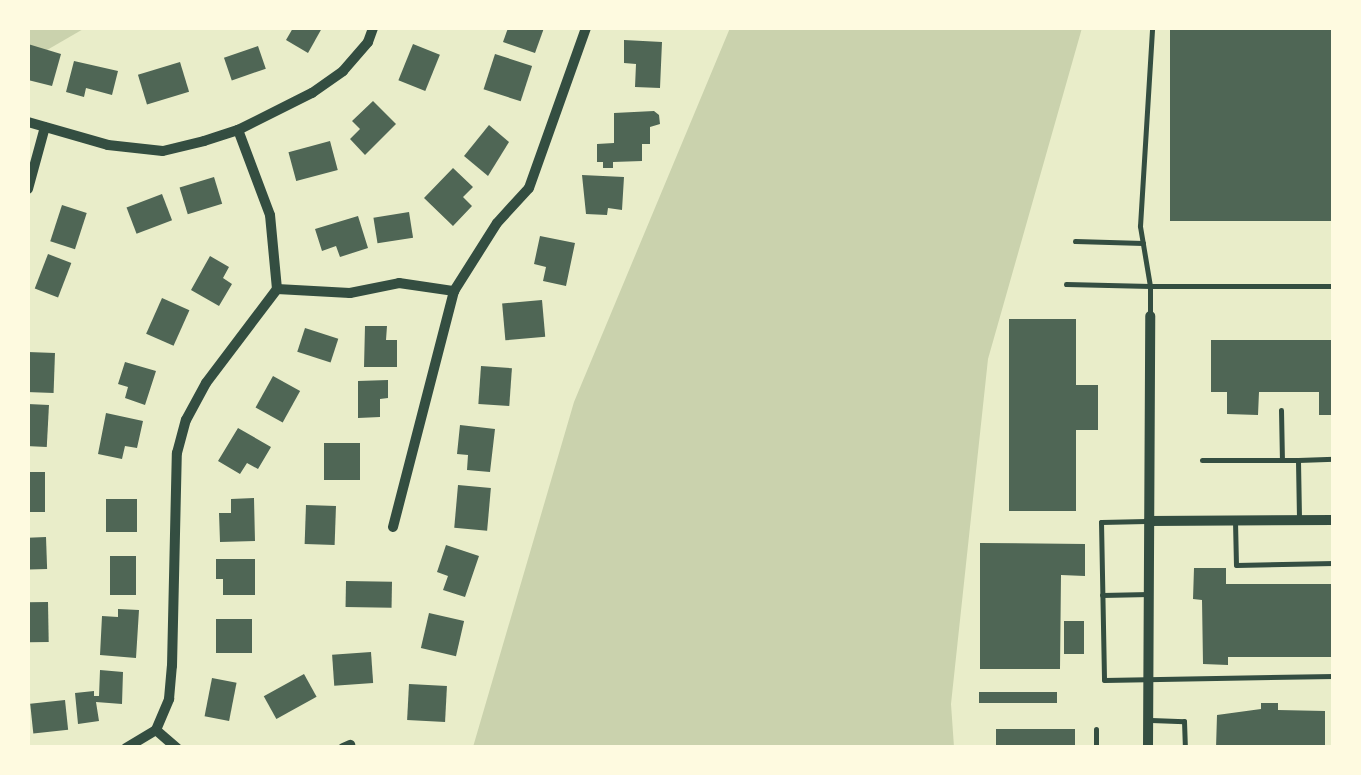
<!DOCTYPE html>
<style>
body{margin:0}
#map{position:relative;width:1361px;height:775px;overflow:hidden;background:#e9edc9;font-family:"Archivo Narrow",sans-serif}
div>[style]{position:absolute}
.green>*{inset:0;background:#cad2ad}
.building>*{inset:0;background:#4f6655;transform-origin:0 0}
.service>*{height:5px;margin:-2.5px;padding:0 2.5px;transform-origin:2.5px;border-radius:2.5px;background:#344e41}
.minor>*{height:10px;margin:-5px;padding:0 5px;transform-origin:5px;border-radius:5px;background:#344e41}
span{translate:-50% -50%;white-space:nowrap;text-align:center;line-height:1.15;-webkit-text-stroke:10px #fefae0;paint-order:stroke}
.frame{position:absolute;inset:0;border:30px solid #fefae0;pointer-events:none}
</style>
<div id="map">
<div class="green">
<i style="clip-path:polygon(28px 28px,85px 28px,28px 61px)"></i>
<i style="clip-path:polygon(730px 28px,1082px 28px,988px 359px,951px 704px,954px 747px,473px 747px,574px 402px)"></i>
</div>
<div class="building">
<i style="clip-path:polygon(293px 28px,322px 28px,308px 53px,286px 40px)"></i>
<i style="clip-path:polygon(508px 28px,544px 28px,535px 53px,503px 42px)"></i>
<i style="left:1170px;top:28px;width:164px;height:193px"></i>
<i style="clip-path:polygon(624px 40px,662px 42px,660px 88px,635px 87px,636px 64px,624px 63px)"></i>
<i style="clip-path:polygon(28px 44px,61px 54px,52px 86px,28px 80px)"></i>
<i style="left:413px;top:44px;width:29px;height:39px;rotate:22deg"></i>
<i style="left:258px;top:46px;width:24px;height:36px;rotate:71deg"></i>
<i style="left:495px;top:54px;width:39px;height:37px;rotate:18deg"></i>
<i style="clip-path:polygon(74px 61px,118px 71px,112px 95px,86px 88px,84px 97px,66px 92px)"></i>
<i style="left:180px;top:62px;width:31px;height:44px;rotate:73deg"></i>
<i style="clip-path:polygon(373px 101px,396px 124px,365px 155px,350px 139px,360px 129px,352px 121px)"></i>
<i style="clip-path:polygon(654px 111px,659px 115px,660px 124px,650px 127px,650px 144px,642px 144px,642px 161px,613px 162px,613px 168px,603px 168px,603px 162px,597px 162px,597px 144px,614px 143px,614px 113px)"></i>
<i style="clip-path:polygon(489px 125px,509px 142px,488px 176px,464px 156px)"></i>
<i style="left:330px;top:141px;width:30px;height:43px;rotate:75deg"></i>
<i style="clip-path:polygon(453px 168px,473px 187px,463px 197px,472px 206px,453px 226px,424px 198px)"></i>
<i style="clip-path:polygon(582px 175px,624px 177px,622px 210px,608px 208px,607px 215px,586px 214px)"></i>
<i style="left:214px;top:177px;width:28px;height:36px;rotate:73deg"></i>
<i style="left:162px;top:194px;width:28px;height:38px;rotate:69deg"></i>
<i style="left:62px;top:205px;width:26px;height:38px;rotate:18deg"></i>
<i style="left:409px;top:212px;width:26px;height:36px;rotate:81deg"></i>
<i style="clip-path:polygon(358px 216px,368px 248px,340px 257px,336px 246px,322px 251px,315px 229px)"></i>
<i style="clip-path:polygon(540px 236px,575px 243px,566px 286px,543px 281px,546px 267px,534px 264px)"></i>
<i style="left:48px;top:254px;width:25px;height:37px;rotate:21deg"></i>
<i style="clip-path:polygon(210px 256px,229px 267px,223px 278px,232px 284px,219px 306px,191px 290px)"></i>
<i style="left:162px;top:298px;width:30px;height:39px;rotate:24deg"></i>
<i style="left:542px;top:300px;width:37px;height:40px;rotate:85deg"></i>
<i style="clip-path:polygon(1009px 319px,1076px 319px,1076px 385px,1098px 385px,1098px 430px,1076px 430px,1076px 511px,1009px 511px)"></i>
<i style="clip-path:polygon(365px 326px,387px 326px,386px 340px,397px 340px,397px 367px,364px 367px)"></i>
<i style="left:305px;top:328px;width:35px;height:25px;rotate:18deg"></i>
<i style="clip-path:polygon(1211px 340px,1334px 340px,1334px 415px,1319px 415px,1319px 392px,1259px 392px,1258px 415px,1227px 414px,1227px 392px,1211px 392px)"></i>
<i style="left:28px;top:352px;width:27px;height:40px;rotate:2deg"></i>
<i style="clip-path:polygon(125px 362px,156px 371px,145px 405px,125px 398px,128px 387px,118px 384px)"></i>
<i style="left:481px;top:366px;width:31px;height:38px;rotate:4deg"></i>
<i style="left:273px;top:376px;width:31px;height:36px;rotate:29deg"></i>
<i style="clip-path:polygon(388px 380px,388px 398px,380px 399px,380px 417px,358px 418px,358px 381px)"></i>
<i style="left:28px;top:404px;width:21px;height:42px;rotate:3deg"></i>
<i style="clip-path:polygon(106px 413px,143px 421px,137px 448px,125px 446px,122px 459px,98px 454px)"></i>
<i style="clip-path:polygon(460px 425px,495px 429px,490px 472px,467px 470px,468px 455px,457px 454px)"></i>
<i style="clip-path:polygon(238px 428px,271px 447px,258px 469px,247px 463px,240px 474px,218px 461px)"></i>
<i style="left:324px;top:443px;width:36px;height:37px"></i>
<i style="left:28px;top:472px;width:17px;height:40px"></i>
<i style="left:458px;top:485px;width:33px;height:43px;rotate:5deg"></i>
<i style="clip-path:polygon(254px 498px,255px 541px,220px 542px,219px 513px,231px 513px,231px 499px)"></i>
<i style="left:106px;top:499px;width:31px;height:33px"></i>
<i style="left:306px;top:505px;width:30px;height:39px;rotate:2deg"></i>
<i style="left:46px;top:537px;width:32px;height:18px;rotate:88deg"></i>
<i style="clip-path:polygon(980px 543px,1085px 544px,1085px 576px,1061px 575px,1060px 669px,980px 669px)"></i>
<i style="clip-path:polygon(446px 545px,479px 556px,465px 597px,443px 590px,448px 576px,437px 572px)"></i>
<i style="left:110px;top:556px;width:26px;height:39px"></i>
<i style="clip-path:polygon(216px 559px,255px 559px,255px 595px,223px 595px,223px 579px,216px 579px)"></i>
<i style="clip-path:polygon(1194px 568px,1226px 568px,1226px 584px,1334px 584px,1334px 657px,1228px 657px,1228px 665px,1203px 664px,1202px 600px,1193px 599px)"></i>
<i style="left:346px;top:581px;width:46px;height:26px;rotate:1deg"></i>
<i style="left:48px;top:602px;width:40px;height:20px;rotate:89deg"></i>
<i style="clip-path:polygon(118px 609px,139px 610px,136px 658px,100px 655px,102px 616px,118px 617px)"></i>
<i style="left:429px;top:613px;width:36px;height:36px;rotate:13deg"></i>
<i style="left:216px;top:619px;width:36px;height:34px"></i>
<i style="left:1084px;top:621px;width:33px;height:20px;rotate:90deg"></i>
<i style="left:371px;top:652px;width:31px;height:39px;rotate:86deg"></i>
<i style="clip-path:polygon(100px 670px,123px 672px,122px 704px,96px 702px,99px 721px,78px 724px,75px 693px,94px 691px,94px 696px,99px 696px)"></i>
<i style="left:304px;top:674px;width:26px;height:46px;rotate:61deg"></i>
<i style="left:212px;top:678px;width:25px;height:39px;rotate:11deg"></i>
<i style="left:409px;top:684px;width:38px;height:36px;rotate:3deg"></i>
<i style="left:1057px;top:692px;width:11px;height:78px;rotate:90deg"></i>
<i style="left:65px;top:700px;width:30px;height:35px;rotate:84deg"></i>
<i style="clip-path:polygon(1261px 703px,1278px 703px,1278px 710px,1325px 711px,1325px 746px,1216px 748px,1217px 715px,1261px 709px)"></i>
<i style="left:1075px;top:729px;width:19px;height:79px;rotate:90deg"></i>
</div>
<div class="service">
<i style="left:1075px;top:241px;width:68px;rotate:1.7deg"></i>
<i style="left:1066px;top:284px;width:84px;rotate:1.4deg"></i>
<i style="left:1150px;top:286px;width:61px;rotate:-99.5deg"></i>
<i style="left:1140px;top:226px;width:198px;rotate:-86.5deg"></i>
<i style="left:1150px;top:313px;width:27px;rotate:-90deg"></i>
<i style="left:1150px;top:286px;width:184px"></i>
<i style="left:1281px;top:410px;width:50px;rotate:88.9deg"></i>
<i style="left:1202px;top:460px;width:96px"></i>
<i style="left:1299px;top:518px;width:58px;rotate:-91deg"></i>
<i style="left:1298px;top:460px;width:36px;rotate:-2deg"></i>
<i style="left:1146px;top:521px;width:45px;rotate:178.7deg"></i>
<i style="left:1101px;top:522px;width:158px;rotate:88.9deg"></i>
<i style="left:1104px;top:680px;width:230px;rotate:-1deg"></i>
<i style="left:1235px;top:521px;width:44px;rotate:88.7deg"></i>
<i style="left:1236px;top:565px;width:98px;rotate:-1.2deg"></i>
<i style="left:1102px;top:595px;width:47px;rotate:-1.2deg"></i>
<i style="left:1151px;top:720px;width:33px;rotate:2deg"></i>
<i style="left:1184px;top:721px;width:27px;rotate:88deg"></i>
<i style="left:1096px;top:729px;width:19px;rotate:90deg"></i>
</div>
<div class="minor">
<i style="left:28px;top:122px;width:83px;rotate:16deg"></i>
<i style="left:108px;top:145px;width:55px;rotate:6.2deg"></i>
<i style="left:163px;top:151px;width:42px;rotate:-13.7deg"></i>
<i style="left:204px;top:141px;width:36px;rotate:-18deg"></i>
<i style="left:238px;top:130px;width:83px;rotate:-26.6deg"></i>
<i style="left:312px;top:93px;width:38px;rotate:-35deg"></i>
<i style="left:343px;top:71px;width:38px;rotate:-49deg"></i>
<i style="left:368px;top:42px;width:15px;rotate:-70deg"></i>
<i style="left:28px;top:189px;width:64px;rotate:-74.7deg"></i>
<i style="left:277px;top:289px;width:73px;rotate:3.1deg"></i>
<i style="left:350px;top:293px;width:50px;rotate:-11.5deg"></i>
<i style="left:399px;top:283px;width:56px;rotate:8.3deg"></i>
<i style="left:1149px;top:521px;width:185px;rotate:-0.3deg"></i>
<i style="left:393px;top:527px;width:244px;rotate:-75.5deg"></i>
<i style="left:454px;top:291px;width:80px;rotate:-57.7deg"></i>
<i style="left:497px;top:223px;width:47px;rotate:-47.6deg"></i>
<i style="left:529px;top:188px;width:170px;rotate:-70.4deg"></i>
<i style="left:156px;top:730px;width:34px;rotate:-67deg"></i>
<i style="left:169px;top:699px;width:33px;rotate:-85deg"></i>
<i style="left:172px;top:666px;width:213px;rotate:-88.7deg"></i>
<i style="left:177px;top:453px;width:34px;rotate:-75deg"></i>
<i style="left:186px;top:420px;width:42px;rotate:-61.6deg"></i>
<i style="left:206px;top:383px;width:118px;rotate:-52.9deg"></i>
<i style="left:277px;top:289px;width:74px;rotate:-95.4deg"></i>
<i style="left:270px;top:215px;width:91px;rotate:-110.6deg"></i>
<i style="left:126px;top:748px;width:35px;rotate:-31deg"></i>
<i style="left:156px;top:730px;width:28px;rotate:41deg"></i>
<i style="left:343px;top:748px;width:8px;rotate:-23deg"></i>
<i style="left:1148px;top:748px;width:432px;rotate:-89.7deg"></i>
</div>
<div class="frame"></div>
</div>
